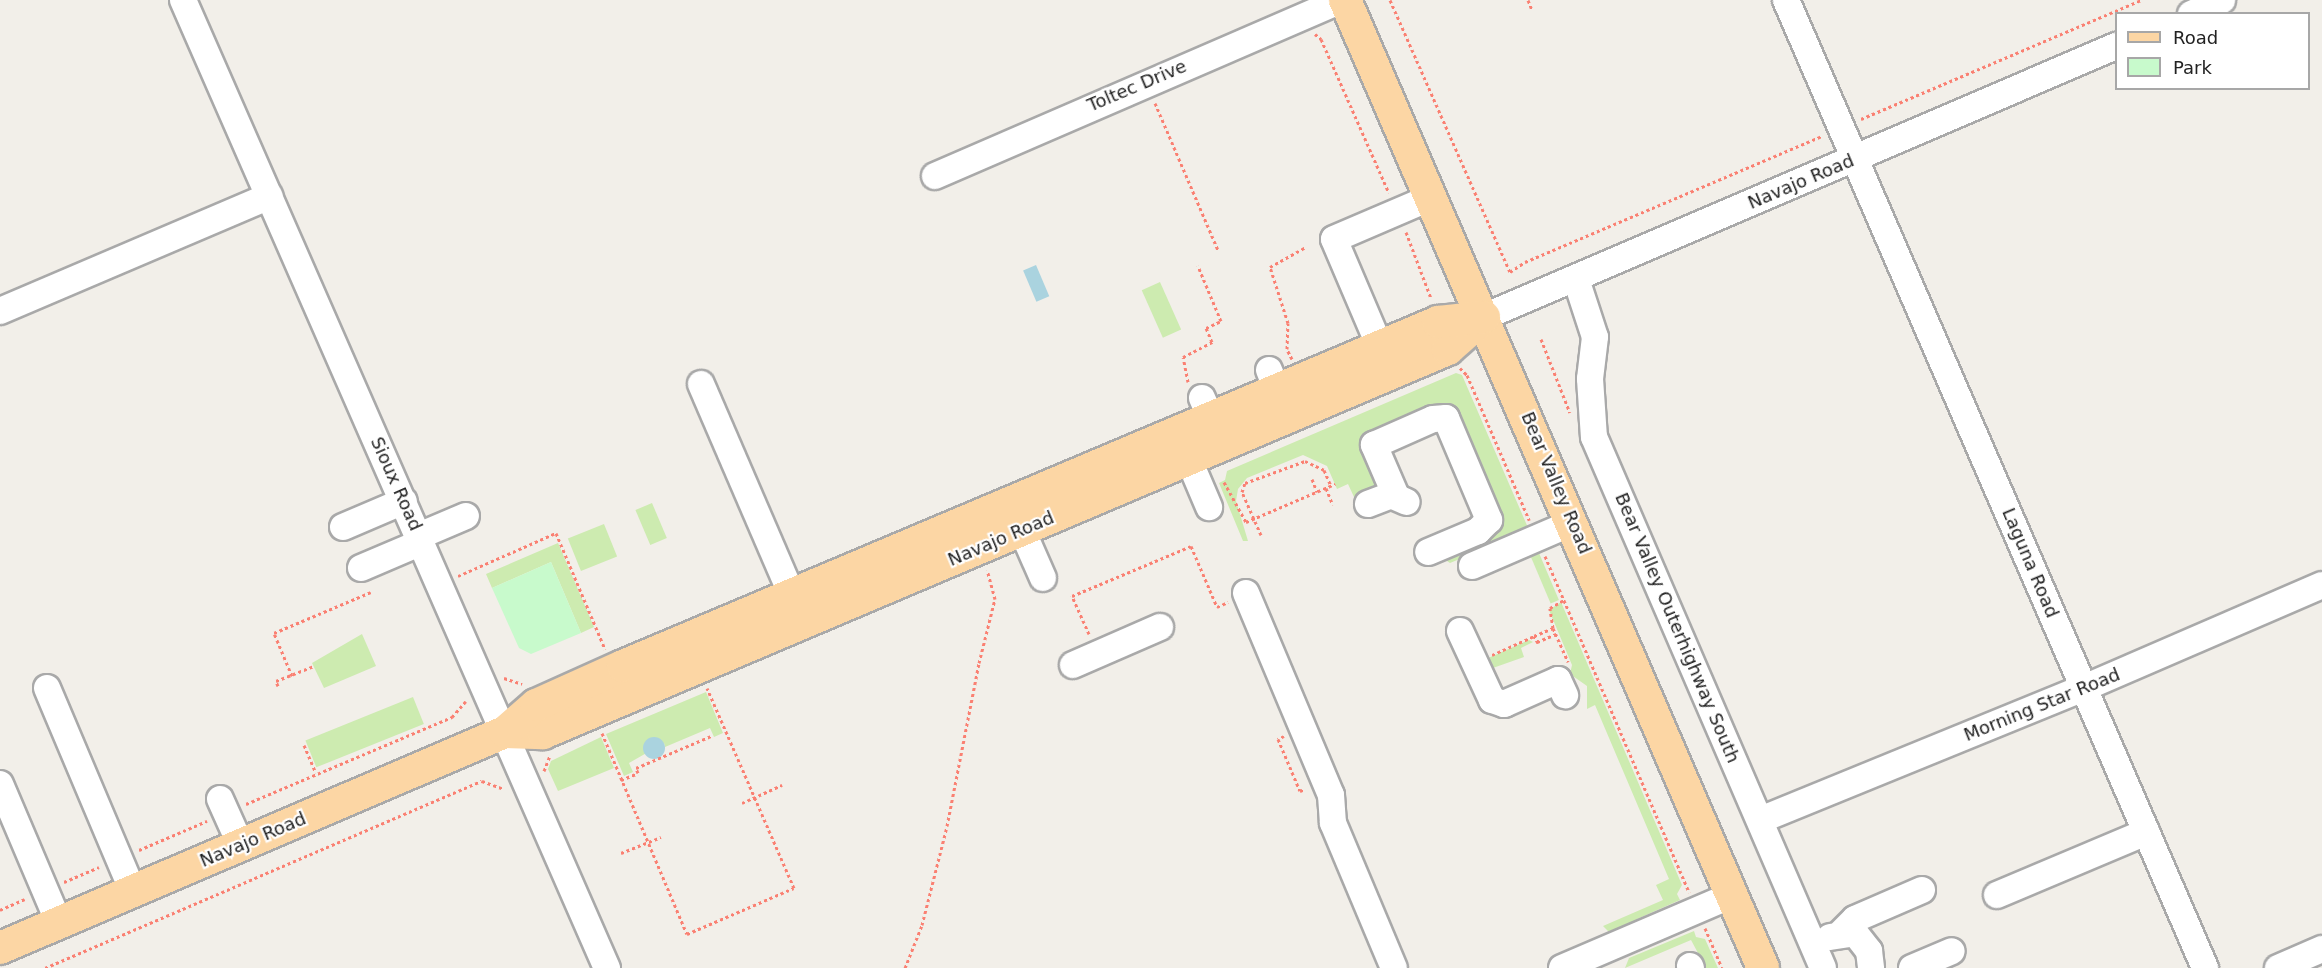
<!DOCTYPE html>
<style>
body{margin:0}
#map{position:relative;width:2322px;height:968px;overflow:hidden;background:#f2efe9;font-family:"DejaVu Sans",sans-serif}
div>[style]{position:absolute}
.grass>*{inset:0;background:#cdebb0;transform-origin:0 0}
.park>*{inset:0;background:#c8facc}
.water>*{inset:0;background:#aad3df;transform-origin:0 0}
.round{border-radius:50%}
.path>*{height:3px;margin-top:-1.5px;transform-origin:0;background:repeating-linear-gradient(90deg,#fa8072 0 3px,transparent 0 6px)}
.roads{filter:drop-shadow(2px 0 #a9a9a9) drop-shadow(-2px 0 #a9a9a9) drop-shadow(0 2px #a9a9a9) drop-shadow(0 -2px #a9a9a9)}
.minor>*{height:26px;margin:-13px;padding:0 13px;transform-origin:13px;border-radius:13px;background:#fff}
.major>*{height:32px;margin:-16px;padding:0 16px;transform-origin:16px;border-radius:16px;background:#fcd6a4}
span{translate:-50% -50%;white-space:nowrap;text-align:center;line-height:1.15;-webkit-text-stroke:4.5px #fff;paint-order:stroke}
.street-label{font-size:18px;color:#222}
.legend{position:absolute;left:2115px;top:12px;width:195px;height:78px;box-sizing:border-box;background:#fff;border:2px solid #a7a7a7;margin:0;padding:8px 10px;list-style:none;font-size:18px;color:#222}
.legend li{display:flex;align-items:center;gap:12px;height:30px}
.legend b{width:30px;border:2px solid #a7a7a7}
</style>
<div id="map">
<div class="grass">
<i style="left:1160px;top:282px;width:52px;height:20px;rotate:66deg"></i>
<i style="clip-path:polygon(1456px 373px,1462px 375px,1529px 530px,1450px 563px,1444px 559px,1443px 556px,1483px 534px,1444px 407px,1431px 404px,1372px 434px,1384px 483px,1374px 491px,1354px 497px,1348px 484px,1337px 489px,1327px 466px,1303px 455px,1247px 478px,1238px 489px,1236px 501px,1248px 541px,1243px 541px,1219px 483px,1225px 480px,1227px 471px)"></i>
<i style="left:652px;top:503px;width:38px;height:18px;rotate:67deg"></i>
<i style="left:604px;top:524px;width:35px;height:39px;rotate:68deg"></i>
<i style="clip-path:polygon(558px 543px,594px 627px,581px 633px,551px 562px,492px 588px,486px 574px)"></i>
<i style="left:1539px;top:553px;width:51px;height:9px;rotate:67deg"></i>
<i style="clip-path:polygon(1561px 602px,1682px 885px,1677px 894px,1680px 900px,1637px 919px,1612px 935px,1603px 926px,1663px 900px,1656px 885px,1669px 879px,1595px 705px,1587px 709px,1587px 686px,1570px 674px,1572px 665px,1549px 610px)"></i>
<i style="clip-path:polygon(362px 634px,376px 666px,324px 688px,312px 663px)"></i>
<i style="clip-path:polygon(1529px 640px,1533px 642px,1521px 648px,1524px 657px,1490px 669px,1486px 659px)"></i>
<i style="clip-path:polygon(706px 692px,723px 733px,714px 737px,710px 728px,665px 747px,664px 743px,629px 763px,633px 772px,624px 776px,606px 734px)"></i>
<i style="left:413px;top:697px;width:29px;height:116px;rotate:68deg"></i>
<i style="clip-path:polygon(601px 737px,614px 768px,558px 791px,548px 769px,551px 761px)"></i>
<i style="clip-path:polygon(1694px 931px,1696px 937px,1705px 939px,1718px 968px,1706px 968px,1691px 940px,1625px 968px,1629px 958px)"></i>
</div>
<div class="park">
<i style="clip-path:polygon(551px 562px,581px 633px,531px 654px,519px 648px,492px 588px)"></i>
</div>
<div class="water">
<i style="left:1036px;top:265px;width:34px;height:14px;rotate:67deg"></i>
<i class="round" style="left:643px;top:737px;width:22px;height:22px"></i>
</div>
<div class="path">
<i style="left:1390px;top:0;width:297px;rotate:66.2deg"></i>
<i style="left:1510px;top:272px;width:18px;rotate:-34deg"></i>
<i style="left:1525px;top:262px;width:323px;rotate:-23deg"></i>
<i style="left:1528px;top:0;width:11px;rotate:68deg"></i>
<i style="left:1315px;top:34px;width:8px;rotate:40deg"></i>
<i style="left:1321px;top:39px;width:168px;rotate:66.2deg"></i>
<i style="left:1155px;top:103px;width:160px;rotate:66.8deg"></i>
<i style="left:1861px;top:119px;width:304px;rotate:-23deg"></i>
<i style="left:1406px;top:232px;width:71px;rotate:69.3deg"></i>
<i style="left:1541px;top:339px;width:79px;rotate:68.6deg"></i>
<i style="left:1292px;top:359px;width:11px;rotate:-117deg"></i>
<i style="left:1287px;top:349px;width:26px;rotate:-88deg"></i>
<i style="left:1288px;top:323px;width:59px;rotate:-107.8deg"></i>
<i style="left:1270px;top:267px;width:41px;rotate:-29.1deg"></i>
<i style="left:1460px;top:368px;width:10px;rotate:45deg"></i>
<i style="left:1467px;top:375px;width:158px;rotate:66.8deg"></i>
<i style="left:1188px;top:382px;width:25px;rotate:-101deg"></i>
<i style="left:1183px;top:357px;width:33px;rotate:-27deg"></i>
<i style="left:1212px;top:342px;width:15px;rotate:-113deg"></i>
<i style="left:1206px;top:328px;width:17px;rotate:-25deg"></i>
<i style="left:1221px;top:321px;width:60px;rotate:-112.7deg"></i>
<i style="left:1312px;top:479px;width:14px;rotate:69deg"></i>
<i style="left:1224px;top:482px;width:46px;rotate:61.2deg"></i>
<i style="left:1246px;top:522px;width:97px;rotate:-23.1deg"></i>
<i style="left:1326px;top:488px;width:18px;rotate:68deg"></i>
<i style="left:1261px;top:535px;width:47px;rotate:-113.8deg"></i>
<i style="left:1242px;top:492px;width:9px;rotate:-72deg"></i>
<i style="left:1245px;top:483px;width:64px;rotate:-20.1deg"></i>
<i style="left:1305px;top:461px;width:21px;rotate:25deg"></i>
<i style="left:1324px;top:470px;width:17px;rotate:66deg"></i>
<i style="left:1545px;top:556px;width:366px;rotate:66.8deg"></i>
<i style="left:458px;top:576px;width:107px;rotate:-23.7deg"></i>
<i style="left:556px;top:533px;width:126px;rotate:67.1deg"></i>
<i style="left:1553px;top:628px;width:37px;rotate:66deg"></i>
<i style="left:1089px;top:634px;width:42px;rotate:-114.1deg"></i>
<i style="left:1072px;top:596px;width:129px;rotate:-22.8deg"></i>
<i style="left:1191px;top:546px;width:66px;rotate:66.9deg"></i>
<i style="left:1217px;top:607px;width:12px;rotate:-24deg"></i>
<i style="left:1537px;top:642px;width:21px;rotate:-23deg"></i>
<i style="left:1538px;top:643px;width:8px;rotate:-120deg"></i>
<i style="left:1534px;top:636px;width:21px;rotate:-23deg"></i>
<i style="left:1553px;top:628px;width:20px;rotate:-99deg"></i>
<i style="left:1550px;top:608px;width:16px;rotate:-30deg"></i>
<i style="left:1492px;top:655px;width:46px;rotate:-24.3deg"></i>
<i style="left:292px;top:676px;width:47px;rotate:-112.7deg"></i>
<i style="left:274px;top:633px;width:105px;rotate:-22.9deg"></i>
<i style="left:504px;top:678px;width:19px;rotate:18deg"></i>
<i style="left:278px;top:686px;width:5px;rotate:-112deg"></i>
<i style="left:276px;top:681px;width:41px;rotate:-21.5deg"></i>
<i style="left:602px;top:733px;width:218px;rotate:67.1deg"></i>
<i style="left:687px;top:934px;width:116px;rotate:-23.3deg"></i>
<i style="left:794px;top:888px;width:218px;rotate:-113.5deg"></i>
<i style="left:1284px;top:736px;width:7px;rotate:153deg"></i>
<i style="left:1278px;top:739px;width:56px;rotate:67.1deg"></i>
<i style="left:1300px;top:791px;width:5px;rotate:-22deg"></i>
<i style="left:304px;top:745px;width:30px;rotate:67deg"></i>
<i style="left:544px;top:771px;width:17px;rotate:-69deg"></i>
<i style="left:621px;top:780px;width:18px;rotate:-22deg"></i>
<i style="left:638px;top:773px;width:5px;rotate:-112deg"></i>
<i style="left:636px;top:768px;width:82px;rotate:-23.1deg"></i>
<i style="left:742px;top:803px;width:44px;rotate:-24.2deg"></i>
<i style="left:246px;top:804px;width:224px;rotate:-22.9deg"></i>
<i style="left:452px;top:717px;width:21px;rotate:-49deg"></i>
<i style="left:139px;top:850px;width:74px;rotate:-23.1deg"></i>
<i style="left:621px;top:853px;width:43px;rotate:-21.8deg"></i>
<i style="left:64px;top:882px;width:38px;rotate:-23deg"></i>
<i style="left:0;top:910px;width:27px;rotate:-24deg"></i>
<i style="left:1705px;top:928px;width:43px;rotate:67deg"></i>
<i style="left:45px;top:968px;width:475px;rotate:-23.2deg"></i>
<i style="left:482px;top:781px;width:23px;rotate:20deg"></i>
<i style="left:905px;top:968px;width:46px;rotate:-68.4deg"></i>
<i style="left:922px;top:925px;width:102px;rotate:-75.8deg"></i>
<i style="left:947px;top:826px;width:166px;rotate:-78.9deg"></i>
<i style="left:979px;top:663px;width:66px;rotate:-76deg"></i>
<i style="left:995px;top:599px;width:30px;rotate:-105deg"></i>
</div>
<div class="roads">
<div class="minor">
<i style="left:183px;top:0;width:1057px;rotate:66.35deg"></i>
<i style="left:1786px;top:0;width:1055px;rotate:66.59deg"></i>
<i style="left:2191px;top:14px;width:34px;rotate:-24deg"></i>
<i style="left:935px;top:176px;width:443px;rotate:-23.4deg"></i>
<i style="left:1576px;top:279px;width:61px;rotate:71.9deg"></i>
<i style="left:1595px;top:337px;width:42px;rotate:96.8deg"></i>
<i style="left:1590px;top:379px;width:58px;rotate:86.1deg"></i>
<i style="left:1594px;top:437px;width:578px;rotate:66.67deg"></i>
<i style="left:0;top:311px;width:293px;rotate:-23.1deg"></i>
<i style="left:1484px;top:317px;width:688px;rotate:-23.21deg"></i>
<i style="left:1380px;top:347px;width:117px;rotate:-113.1deg"></i>
<i style="left:1334px;top:239px;width:107px;rotate:-23.2deg"></i>
<i style="left:1269px;top:370px;width:22px;rotate:68deg"></i>
<i style="left:701px;top:384px;width:230px;rotate:66.7deg"></i>
<i style="left:1202px;top:398px;width:22px;rotate:66deg"></i>
<i style="left:1181px;top:441px;width:72px;rotate:67deg"></i>
<i style="left:1396px;top:496px;width:56px;rotate:-113.3deg"></i>
<i style="left:1374px;top:445px;width:64px;rotate:-23.8deg"></i>
<i style="left:1433px;top:419px;width:13px;rotate:-4deg"></i>
<i style="left:1446px;top:418px;width:111px;rotate:67.1deg"></i>
<i style="left:1489px;top:520px;width:16px;rotate:135deg"></i>
<i style="left:1478px;top:531px;width:54px;rotate:157.2deg"></i>
<i style="left:1368px;top:504px;width:25px;rotate:-21deg"></i>
<i style="left:1391px;top:495px;width:17px;rotate:24deg"></i>
<i style="left:1014px;top:512px;width:72px;rotate:66.3deg"></i>
<i style="left:343px;top:527px;width:66px;rotate:-23.1deg"></i>
<i style="left:419px;top:536px;width:51px;rotate:-23.1deg"></i>
<i style="left:1472px;top:566px;width:109px;rotate:-23.3deg"></i>
<i style="left:361px;top:568px;width:66px;rotate:-23.1deg"></i>
<i style="left:1246px;top:593px;width:219px;rotate:67.2deg"></i>
<i style="left:1331px;top:795px;width:28px;rotate:86deg"></i>
<i style="left:1333px;top:823px;width:157px;rotate:67.2deg"></i>
<i style="left:1460px;top:631px;width:76px;rotate:65.1deg"></i>
<i style="left:1492px;top:700px;width:13px;rotate:18deg"></i>
<i style="left:1504px;top:704px;width:59px;rotate:-24deg"></i>
<i style="left:1558px;top:680px;width:17px;rotate:65deg"></i>
<i style="left:1073px;top:665px;width:95px;rotate:-23.6deg"></i>
<i style="left:47px;top:688px;width:221px;rotate:67.1deg"></i>
<i style="left:0;top:784px;width:151px;rotate:67deg"></i>
<i style="left:220px;top:799px;width:51px;rotate:65.9deg"></i>
<i style="left:1760px;top:820px;width:350px;rotate:-22.2deg"></i>
<i style="left:2084px;top:688px;width:259px;rotate:-23.4deg"></i>
<i style="left:1997px;top:895px;width:162px;rotate:-22.9deg"></i>
<i style="left:1842px;top:932px;width:18px;rotate:-45deg"></i>
<i style="left:1855px;top:919px;width:73px;rotate:-23.4deg"></i>
<i style="left:1830px;top:937px;width:25px;rotate:-9deg"></i>
<i style="left:1855px;top:933px;width:23px;rotate:52deg"></i>
<i style="left:1869px;top:951px;width:17px;rotate:83deg"></i>
<i style="left:1690px;top:966px;width:2px;rotate:63deg"></i>
<i style="left:1562px;top:968px;width:185px;rotate:-23.2deg"></i>
<i style="left:1912px;top:968px;width:43px;rotate:-23deg"></i>
<i style="left:2278px;top:968px;width:48px;rotate:-23.4deg"></i>
</div>
<div class="major">
<i style="left:1345px;top:0;width:1054px;rotate:66.64deg"></i>
<i style="left:505px;top:732px;width:38px;rotate:2deg"></i>
<i style="left:543px;top:733px;width:983px;rotate:-22.99deg"></i>
<i style="left:1448px;top:349px;width:48px;rotate:-41.6deg"></i>
<i style="left:0;top:948px;width:549px;rotate:-23.16deg"></i>
<i style="left:505px;top:732px;width:41px;rotate:-41.1deg"></i>
<i style="left:536px;top:705px;width:95px;rotate:-24.1deg"></i>
<i style="left:623px;top:666px;width:885px;rotate:-22.88deg"></i>
<i style="left:1438px;top:322px;width:46px;rotate:-6.2deg"></i>
</div>
</div>
<div class="street-label">
<span style="left:1137px;top:86px;rotate:-23deg">Toltec Drive</span>
<span style="left:1801px;top:182px;rotate:-23deg">Navajo Road</span>
<span style="left:1556px;top:483px;rotate:67deg">Bear Valley Road</span>
<span style="left:396px;top:484px;rotate:66deg">Sioux Road</span>
<span style="left:1001px;top:539px;rotate:-23deg">Navajo Road</span>
<span style="left:2030px;top:563px;rotate:67deg">Laguna Road</span>
<span style="left:1677px;top:628px;rotate:67deg">Bear Valley Outerhighway South</span>
<span style="left:2042px;top:705px;rotate:-22deg">Morning Star Road</span>
<span style="left:253px;top:840px;rotate:-23deg">Navajo Road</span>
</div>
<ul class="legend">
<li><b style="height:8px;background:#fcd6a4"></b>Road</li>
<li><b style="height:16px;background:#c8facc"></b>Park</li>
</ul>
</div>
